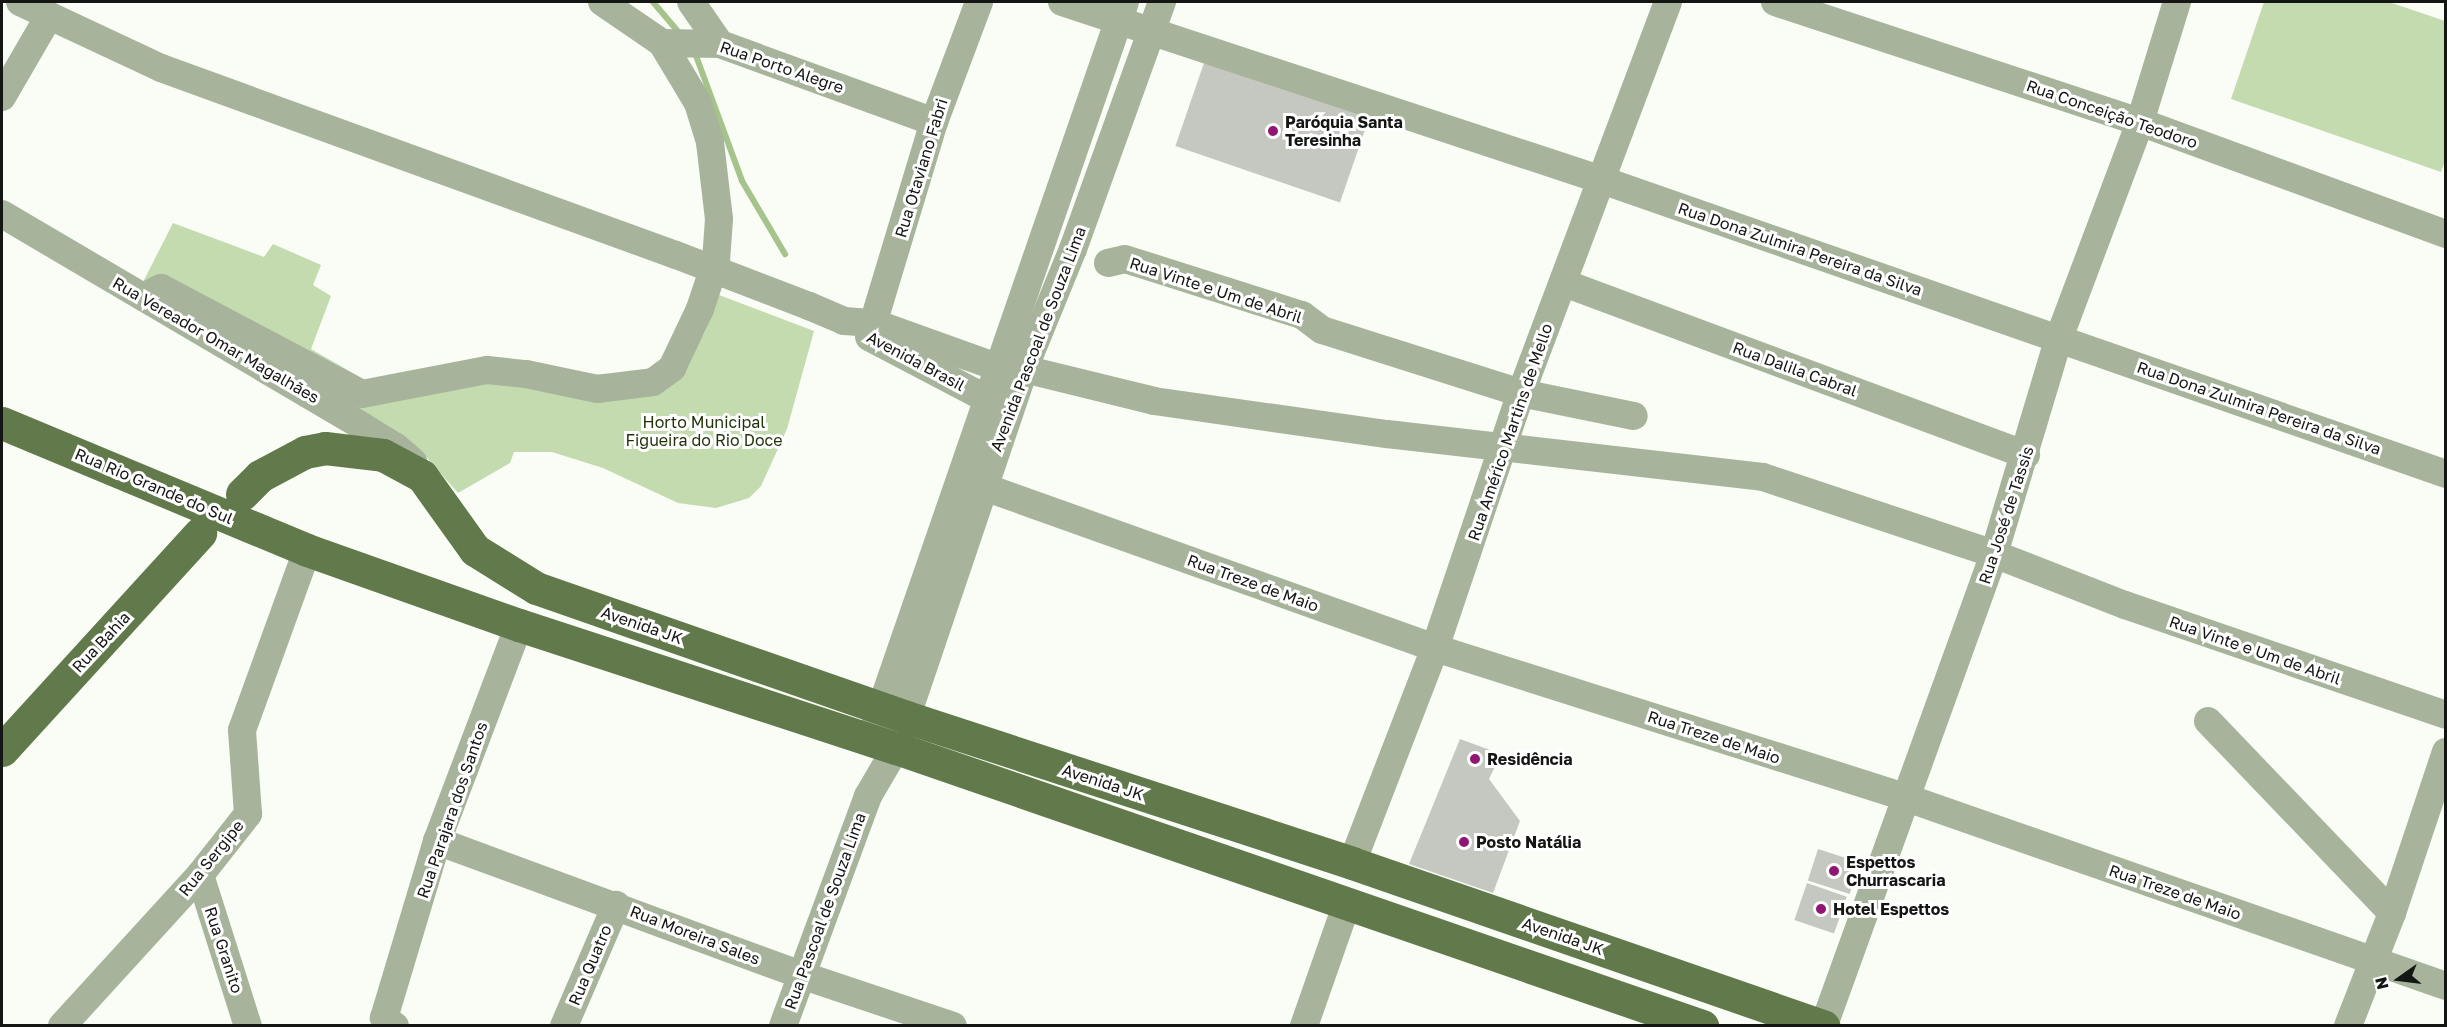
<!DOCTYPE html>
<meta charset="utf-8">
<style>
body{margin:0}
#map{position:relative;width:2447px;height:1027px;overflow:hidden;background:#f9fdf6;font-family:"Golos Text",sans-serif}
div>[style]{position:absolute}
.green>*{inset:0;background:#c3dbae}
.stream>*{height:6px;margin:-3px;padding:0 3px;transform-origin:3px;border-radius:3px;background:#a5c38a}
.building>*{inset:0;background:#c4c8c1;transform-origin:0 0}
.minor>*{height:28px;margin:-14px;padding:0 14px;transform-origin:14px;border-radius:14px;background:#a7b49b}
.major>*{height:33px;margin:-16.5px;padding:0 16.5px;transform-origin:16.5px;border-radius:16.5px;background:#62794b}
.minor-bridge>*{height:28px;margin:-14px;padding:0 14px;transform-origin:14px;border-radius:14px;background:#a7b49b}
.dots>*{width:16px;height:16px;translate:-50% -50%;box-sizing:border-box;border:3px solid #fff;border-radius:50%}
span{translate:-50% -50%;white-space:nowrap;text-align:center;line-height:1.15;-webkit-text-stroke:6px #fff;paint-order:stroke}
.street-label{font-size:16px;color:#141613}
.poi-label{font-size:16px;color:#141613;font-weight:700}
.left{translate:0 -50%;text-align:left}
.park-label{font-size:16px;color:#1e3107}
.frame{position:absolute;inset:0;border:3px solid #141613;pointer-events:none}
.north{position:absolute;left:2369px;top:949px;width:60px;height:60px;-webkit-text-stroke:4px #fff;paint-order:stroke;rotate:256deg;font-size:16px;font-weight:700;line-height:24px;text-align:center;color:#141613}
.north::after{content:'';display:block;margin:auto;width:21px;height:27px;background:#141613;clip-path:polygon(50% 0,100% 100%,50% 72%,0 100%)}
</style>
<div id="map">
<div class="green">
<i style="clip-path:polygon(2264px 2px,2389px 2px,2445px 21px,2446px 159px,2441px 172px,2231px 99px)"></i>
<i style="clip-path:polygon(173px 223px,264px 257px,273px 244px,321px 265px,313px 285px,331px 296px,311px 349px,372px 384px,640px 373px,684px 358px,704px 334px,719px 295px,814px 331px,787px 429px,761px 486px,749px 498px,716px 508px,678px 503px,603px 468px,552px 452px,514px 452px,510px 463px,458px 493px,421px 451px,143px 282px)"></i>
</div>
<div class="stream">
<i style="left:653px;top:2px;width:43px;rotate:49.7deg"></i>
<i style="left:695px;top:53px;width:136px;rotate:69.8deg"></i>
<i style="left:742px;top:181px;width:85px;rotate:59.5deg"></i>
</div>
<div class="building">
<i style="left:1206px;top:57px;width:174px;height:94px;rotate:19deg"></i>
<i style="clip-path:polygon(1460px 739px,1501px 754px,1489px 779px,1520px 821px,1493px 893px,1409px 864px)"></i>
<i style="left:1818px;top:849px;width:44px;height:33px;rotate:18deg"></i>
<i style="left:1807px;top:883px;width:42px;height:39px;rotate:19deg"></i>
</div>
<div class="minor">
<i style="left:20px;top:2px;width:156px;rotate:25.1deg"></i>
<i style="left:161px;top:68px;width:548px;rotate:19.96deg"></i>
<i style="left:602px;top:2px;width:73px;rotate:34.3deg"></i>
<i style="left:662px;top:43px;width:58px;rotate:1deg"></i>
<i style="left:720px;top:44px;width:228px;rotate:20deg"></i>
<i style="left:691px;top:2px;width:51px;rotate:55.4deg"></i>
<i style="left:1062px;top:2px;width:565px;rotate:18.24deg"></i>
<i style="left:1599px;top:179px;width:897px;rotate:19.2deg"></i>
<i style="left:1775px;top:2px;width:384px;rotate:18.2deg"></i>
<i style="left:2140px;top:122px;width:326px;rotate:20.1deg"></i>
<i style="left:2px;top:97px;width:94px;rotate:-59.9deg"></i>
<i style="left:2px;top:214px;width:418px;rotate:30.5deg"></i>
<i style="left:362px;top:426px;width:40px;rotate:32deg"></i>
<i style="left:396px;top:447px;width:23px;rotate:41deg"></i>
<i style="left:1108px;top:263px;width:17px;rotate:-13deg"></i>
<i style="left:1125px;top:259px;width:186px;rotate:17.6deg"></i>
<i style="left:1302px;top:315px;width:25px;rotate:37deg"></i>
<i style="left:1322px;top:330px;width:209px;rotate:17.6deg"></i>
<i style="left:1521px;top:393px;width:115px;rotate:11.5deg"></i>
<i style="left:1564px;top:283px;width:493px;rotate:20.4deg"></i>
<i style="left:143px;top:297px;width:20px;rotate:-27deg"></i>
<i style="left:161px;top:288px;width:227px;rotate:27.8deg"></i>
<i style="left:362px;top:394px;width:127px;rotate:-10.9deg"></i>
<i style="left:487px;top:370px;width:39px;rotate:6deg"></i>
<i style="left:526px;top:374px;width:73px;rotate:11.9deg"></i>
<i style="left:597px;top:389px;width:56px;rotate:-7.1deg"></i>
<i style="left:653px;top:382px;width:24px;rotate:-36deg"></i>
<i style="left:672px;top:368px;width:65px;rotate:-64.6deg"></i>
<i style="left:700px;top:309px;width:51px;rotate:-71.6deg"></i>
<i style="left:716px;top:261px;width:42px;rotate:-85.9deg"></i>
<i style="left:719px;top:219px;width:78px;rotate:-96.7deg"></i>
<i style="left:710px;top:142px;width:41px;rotate:-107.1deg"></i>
<i style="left:698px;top:103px;width:70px;rotate:-121deg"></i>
<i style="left:809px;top:306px;width:38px;rotate:23deg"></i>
<i style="left:844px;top:321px;width:30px;rotate:4deg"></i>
<i style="left:874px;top:323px;width:134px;rotate:19.7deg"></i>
<i style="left:1000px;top:368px;width:24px;rotate:2deg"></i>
<i style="left:1024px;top:369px;width:134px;rotate:13.8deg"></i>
<i style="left:1154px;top:401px;width:235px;rotate:8.1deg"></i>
<i style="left:1387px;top:434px;width:378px;rotate:6.5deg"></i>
<i style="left:1763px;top:477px;width:243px;rotate:18.4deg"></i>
<i style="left:1994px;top:554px;width:141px;rotate:21.3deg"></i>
<i style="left:2125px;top:605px;width:339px;rotate:18.9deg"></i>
<i style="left:869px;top:337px;width:225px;rotate:-73.2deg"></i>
<i style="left:934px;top:122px;width:128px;rotate:-69.4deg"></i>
<i style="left:871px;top:338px;width:133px;rotate:27.7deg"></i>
<i style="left:962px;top:479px;width:502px;rotate:19.66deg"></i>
<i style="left:1435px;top:648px;width:492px;rotate:17.6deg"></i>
<i style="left:1904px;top:797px;width:574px;rotate:19.22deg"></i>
<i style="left:2208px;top:721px;width:266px;rotate:46.2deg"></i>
<i style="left:874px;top:728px;width:768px;rotate:-70.93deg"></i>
<i style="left:437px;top:841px;width:388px;rotate:20.2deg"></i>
<i style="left:801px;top:975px;width:160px;rotate:18.5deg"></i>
<i style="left:1352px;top:863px;width:230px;rotate:-68.9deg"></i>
<i style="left:1435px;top:648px;width:269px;rotate:-71.4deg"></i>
<i style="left:1521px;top:393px;width:418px;rotate:-69.4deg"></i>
<i style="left:200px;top:875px;width:158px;rotate:72.4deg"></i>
<i style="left:1824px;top:1025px;width:501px;rotate:-70.15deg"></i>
<i style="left:1994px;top:554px;width:226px;rotate:-73.3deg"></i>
<i style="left:2059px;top:338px;width:231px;rotate:-69.4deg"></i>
<i style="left:2140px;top:122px;width:126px;rotate:-72.9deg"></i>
<i style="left:62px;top:1026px;width:205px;rotate:-47.6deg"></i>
<i style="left:200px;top:875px;width:78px;rotate:-51.8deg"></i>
<i style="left:248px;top:814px;width:84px;rotate:-94.1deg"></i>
<i style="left:242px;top:730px;width:191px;rotate:-70.1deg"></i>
<i style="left:395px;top:1026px;width:14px;rotate:-144deg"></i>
<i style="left:384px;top:1018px;width:185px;rotate:-73.3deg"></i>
<i style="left:437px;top:841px;width:231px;rotate:-69.2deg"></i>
<i style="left:564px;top:1026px;width:132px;rotate:-66.7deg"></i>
<i style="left:783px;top:1026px;width:245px;rotate:-69.7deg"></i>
<i style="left:868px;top:796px;width:56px;rotate:-59.7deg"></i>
<i style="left:896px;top:748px;width:400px;rotate:-71.3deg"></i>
<i style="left:1024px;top:369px;width:130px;rotate:-67.8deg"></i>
<i style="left:1073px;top:249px;width:263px;rotate:-70.2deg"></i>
<i style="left:1304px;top:1026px;width:130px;rotate:-70.7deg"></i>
<i style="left:2348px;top:1026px;width:121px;rotate:-68.7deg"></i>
<i style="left:2392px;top:913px;width:170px;rotate:-71.5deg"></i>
</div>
<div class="major">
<i style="left:2px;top:423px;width:330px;rotate:22.6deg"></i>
<i style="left:307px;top:550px;width:225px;rotate:19.5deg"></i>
<i style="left:519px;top:625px;width:397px;rotate:18.1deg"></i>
<i style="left:896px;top:748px;width:853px;rotate:19.03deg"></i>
<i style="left:242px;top:494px;width:25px;rotate:-45deg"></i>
<i style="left:260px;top:476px;width:51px;rotate:-28.1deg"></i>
<i style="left:305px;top:452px;width:20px;rotate:-11deg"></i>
<i style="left:325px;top:448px;width:58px;rotate:6.9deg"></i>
<i style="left:383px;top:455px;width:44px;rotate:28.3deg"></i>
<i style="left:422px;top:476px;width:91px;rotate:54.4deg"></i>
<i style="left:475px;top:550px;width:72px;rotate:31.9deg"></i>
<i style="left:536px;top:588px;width:392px;rotate:19.2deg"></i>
<i style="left:906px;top:717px;width:469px;rotate:18.1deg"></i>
<i style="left:1352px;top:863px;width:499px;rotate:19.1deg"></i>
<i style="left:2px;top:750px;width:294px;rotate:-47.6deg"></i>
</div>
<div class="minor-bridge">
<i style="left:676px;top:255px;width:142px;rotate:21deg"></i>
</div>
<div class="dots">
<i style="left:1273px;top:131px;background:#911673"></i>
<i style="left:1475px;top:759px;background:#911673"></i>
<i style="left:1464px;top:842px;background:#911673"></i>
<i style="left:1834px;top:871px;background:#911673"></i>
<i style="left:1821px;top:909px;background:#911673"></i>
</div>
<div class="street-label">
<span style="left:782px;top:67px;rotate:19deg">Rua Porto Alegre</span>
<span style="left:2112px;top:114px;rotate:19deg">Rua Conceição Teodoro</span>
<span style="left:921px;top:168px;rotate:-73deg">Rua Otaviano Fabri</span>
<span style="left:1800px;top:249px;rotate:19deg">Rua Dona Zulmira Pereira da Silva</span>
<span style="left:1216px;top:290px;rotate:18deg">Rua Vinte e Um de Abril</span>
<span style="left:1038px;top:339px;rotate:-69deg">Avenida Pascoal de Souza Lima</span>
<span style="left:216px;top:340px;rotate:30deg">Rua Vereador Omar Magalhães</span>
<span style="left:916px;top:361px;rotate:28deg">Avenida Brasil</span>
<span style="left:1795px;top:369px;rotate:20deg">Rua Dalila Cabral</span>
<span style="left:2259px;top:408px;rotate:19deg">Rua Dona Zulmira Pereira da Silva</span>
<span style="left:1510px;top:432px;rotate:-71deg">Rua Américo Martins de Mello</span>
<span style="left:154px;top:486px;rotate:23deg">Rua Rio Grande do Sul</span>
<span style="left:2006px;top:515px;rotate:-72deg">Rua José de Tassis</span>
<span style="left:1253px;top:583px;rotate:20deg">Rua Treze de Maio</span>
<span style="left:642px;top:625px;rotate:19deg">Avenida JK</span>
<span style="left:101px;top:642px;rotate:-47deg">Rua Bahia</span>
<span style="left:2255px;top:650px;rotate:19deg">Rua Vinte e Um de Abril</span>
<span style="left:1714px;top:737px;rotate:18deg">Rua Treze de Maio</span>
<span style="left:1103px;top:782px;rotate:18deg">Avenida JK</span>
<span style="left:452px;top:810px;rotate:-71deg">Rua Parajara dos Santos</span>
<span style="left:211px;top:858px;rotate:-51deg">Rua Sergipe</span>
<span style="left:2175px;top:892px;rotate:19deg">Rua Treze de Maio</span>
<span style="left:825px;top:911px;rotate:-70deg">Rua Pascoal de Souza Lima</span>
<span style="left:695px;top:935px;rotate:21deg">Rua Moreira Sales</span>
<span style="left:1563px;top:936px;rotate:19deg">Avenida JK</span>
<span style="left:224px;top:950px;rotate:72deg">Rua Granito</span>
<span style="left:590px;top:965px;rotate:-67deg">Rua Quatro</span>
</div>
<div class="poi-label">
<span class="left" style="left:1285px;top:131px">Paróquia Santa<br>Teresinha</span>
<span class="left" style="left:1487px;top:759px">Residência</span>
<span class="left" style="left:1476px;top:842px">Posto Natália</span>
<span class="left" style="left:1846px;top:871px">Espettos<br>Churrascaria</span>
<span class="left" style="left:1833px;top:909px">Hotel Espettos</span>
</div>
<div class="park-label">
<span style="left:704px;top:431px">Horto Municipal<br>Figueira do Rio Doce</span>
</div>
<div class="frame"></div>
<div class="north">N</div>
</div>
